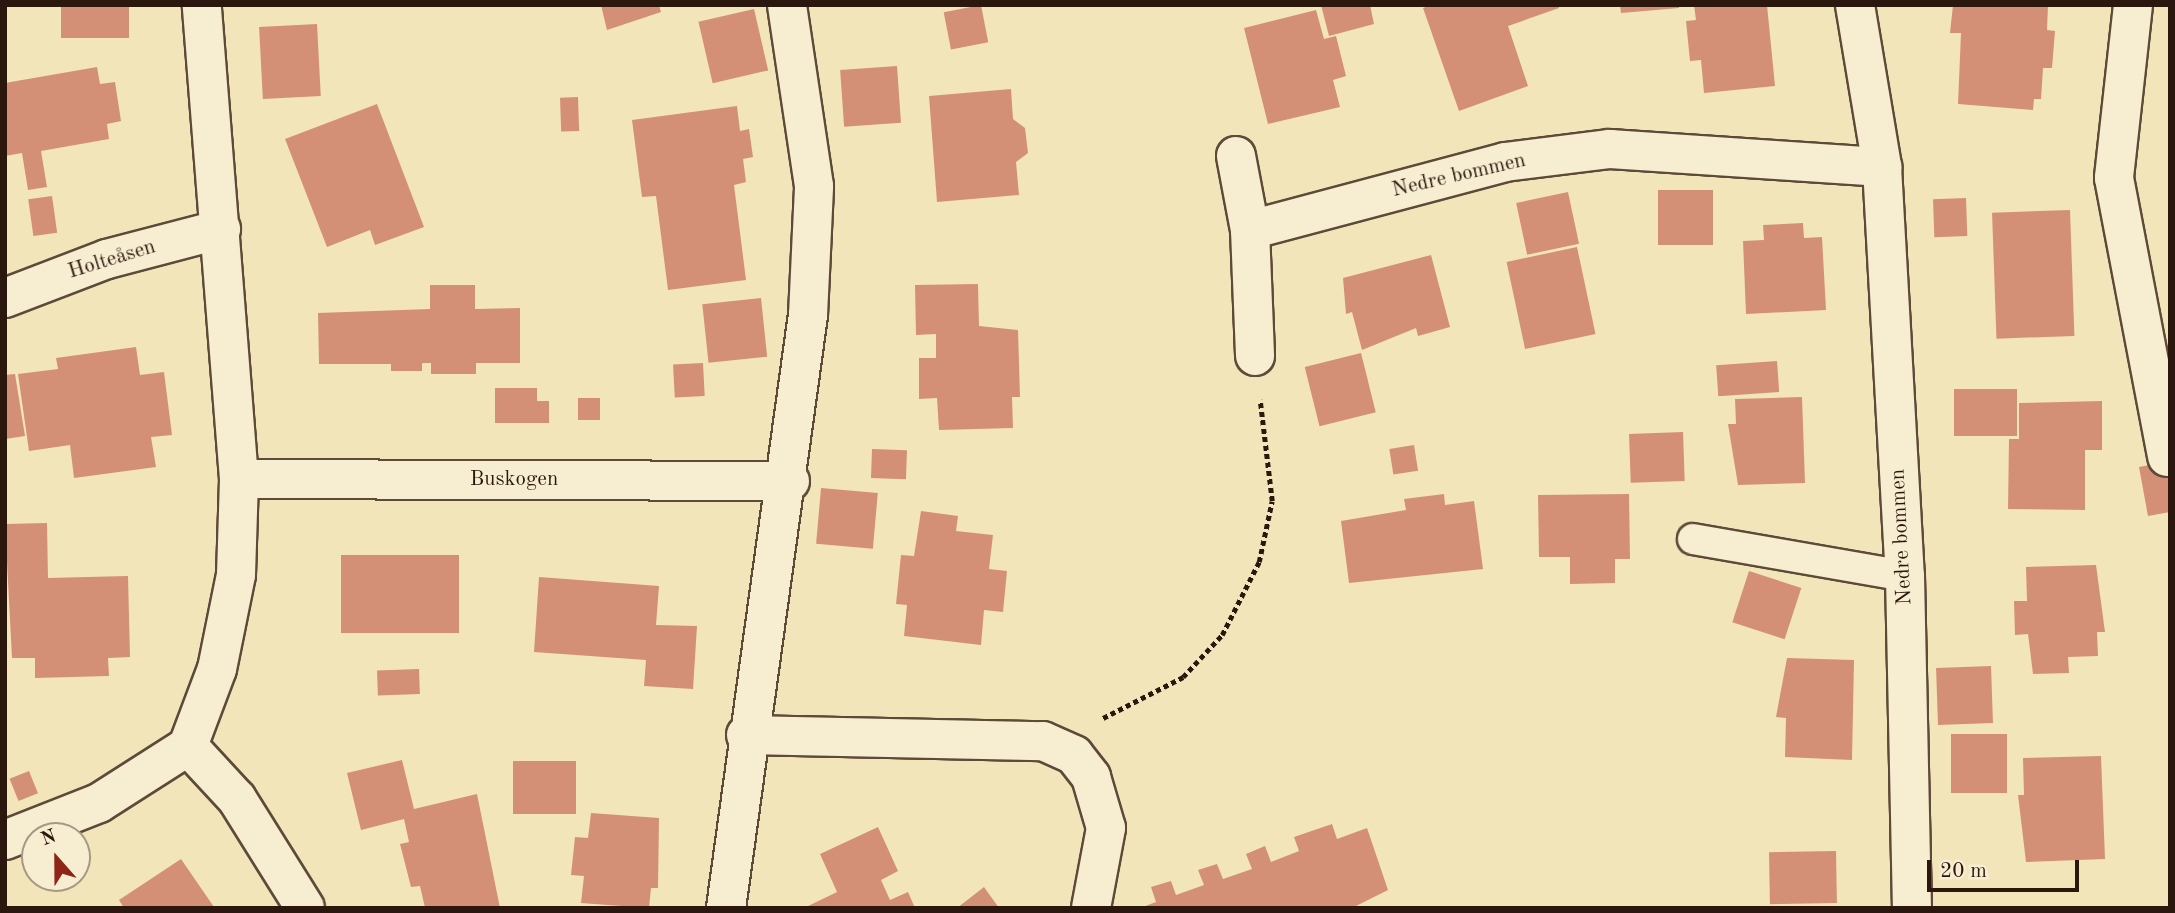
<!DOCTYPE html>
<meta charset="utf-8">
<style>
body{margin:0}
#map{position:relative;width:2175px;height:913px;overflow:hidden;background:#f2e5ba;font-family:"Old Standard TT",serif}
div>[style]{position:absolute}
.building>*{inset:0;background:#d49076;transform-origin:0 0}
.path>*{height:4.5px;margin-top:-2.25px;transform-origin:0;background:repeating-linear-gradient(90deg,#2b170e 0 5px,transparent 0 8.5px)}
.roads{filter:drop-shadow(2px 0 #5d4a39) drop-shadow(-2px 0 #5d4a39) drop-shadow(0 2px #5d4a39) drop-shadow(0 -2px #5d4a39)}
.lane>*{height:30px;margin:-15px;padding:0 15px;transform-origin:15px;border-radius:15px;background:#f7eed2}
.street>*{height:38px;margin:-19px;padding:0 19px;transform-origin:19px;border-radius:19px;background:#f7eed2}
span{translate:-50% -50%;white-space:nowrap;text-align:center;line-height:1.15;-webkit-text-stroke:7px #f7eed2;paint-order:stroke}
.street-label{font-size:21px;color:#2b170e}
.frame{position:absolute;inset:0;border:7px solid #2b170e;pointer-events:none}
.north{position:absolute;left:21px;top:822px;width:70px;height:70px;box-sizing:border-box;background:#f7eed2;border:2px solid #a59884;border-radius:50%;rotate:339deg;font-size:19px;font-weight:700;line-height:28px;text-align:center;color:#2b170e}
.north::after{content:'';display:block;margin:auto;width:24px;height:32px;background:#8f2418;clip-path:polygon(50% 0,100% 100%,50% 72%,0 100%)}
.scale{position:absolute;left:1927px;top:860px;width:152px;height:32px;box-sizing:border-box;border:4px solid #2b170e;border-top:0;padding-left:9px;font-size:21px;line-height:24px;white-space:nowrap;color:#2b170e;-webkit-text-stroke:5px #f7eed2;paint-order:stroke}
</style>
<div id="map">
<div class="building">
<i style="left:61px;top:5px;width:68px;height:33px"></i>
<i style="clip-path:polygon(601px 5px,659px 5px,661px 12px,607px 30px)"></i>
<i style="left:981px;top:5px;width:38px;height:38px;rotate:79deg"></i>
<i style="clip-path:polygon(1321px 5px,1370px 5px,1374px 24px,1329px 36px)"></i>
<i style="clip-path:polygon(1430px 5px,1558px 5px,1559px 8px,1508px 26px,1528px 86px,1459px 111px,1423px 8px)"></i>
<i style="clip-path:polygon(1620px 5px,1679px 5px,1679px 8px,1621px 13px)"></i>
<i style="clip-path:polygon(1694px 5px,1767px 5px,1775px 86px,1704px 93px,1701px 60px,1690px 61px,1686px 21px,1696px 20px)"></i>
<i style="clip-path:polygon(1953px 5px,2048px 5px,2047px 30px,2055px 31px,2052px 68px,2043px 68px,2041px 99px,2034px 99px,2033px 110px,1958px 104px,1961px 33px,1950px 33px)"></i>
<i style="left:754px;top:9px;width:63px;height:57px;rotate:77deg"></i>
<i style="clip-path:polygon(1316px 10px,1324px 39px,1336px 36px,1346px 76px,1333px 80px,1340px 107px,1268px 124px,1244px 28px)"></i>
<i style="left:317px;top:24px;width:72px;height:58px;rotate:87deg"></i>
<i style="left:897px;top:66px;width:57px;height:57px;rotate:86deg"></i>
<i style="clip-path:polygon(97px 67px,100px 84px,115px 82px,121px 121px,107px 124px,109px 139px,41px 151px,47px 187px,28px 190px,22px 153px,5px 156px,5px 83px)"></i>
<i style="clip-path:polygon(1011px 89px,1013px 119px,1025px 128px,1028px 153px,1016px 162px,1019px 195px,937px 202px,929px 96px)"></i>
<i style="left:578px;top:97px;width:34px;height:18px;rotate:88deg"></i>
<i style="clip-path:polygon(377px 104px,424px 227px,375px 245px,370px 230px,327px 247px,285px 139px)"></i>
<i style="clip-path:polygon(737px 106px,740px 131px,749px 129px,753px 157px,743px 159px,746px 182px,734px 185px,746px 280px,668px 290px,656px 196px,642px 197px,632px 120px)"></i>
<i style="left:1658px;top:190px;width:55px;height:55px"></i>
<i style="left:1568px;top:192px;width:53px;height:53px;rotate:78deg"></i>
<i style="left:52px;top:196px;width:37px;height:24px;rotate:82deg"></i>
<i style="left:1966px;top:198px;width:38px;height:33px;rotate:88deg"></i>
<i style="left:2070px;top:210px;width:126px;height:78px;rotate:88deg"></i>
<i style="clip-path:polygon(1803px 223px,1804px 238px,1822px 237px,1826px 310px,1746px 314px,1743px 241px,1764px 240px,1763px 225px)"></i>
<i style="left:1577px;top:247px;width:89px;height:72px;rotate:78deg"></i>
<i style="clip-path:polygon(1431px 255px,1450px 327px,1418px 336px,1416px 328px,1362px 350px,1352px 312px,1346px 314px,1343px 278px)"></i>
<i style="clip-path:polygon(978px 284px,979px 326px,1018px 330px,1020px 397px,1012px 397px,1013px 428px,939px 430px,937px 398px,919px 399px,919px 358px,936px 358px,936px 334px,916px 335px,915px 285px)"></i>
<i style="clip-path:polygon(430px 285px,475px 285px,475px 309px,520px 308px,520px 363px,476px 363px,476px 374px,431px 374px,431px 363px,422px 363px,422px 371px,391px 371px,391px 364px,319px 364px,318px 313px,430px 309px)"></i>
<i style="left:761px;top:298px;width:59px;height:59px;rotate:84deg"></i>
<i style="clip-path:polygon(136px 347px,140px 375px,164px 372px,172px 435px,151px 437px,156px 467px,74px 478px,70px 445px,29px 451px,18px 374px,58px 369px,56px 358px)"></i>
<i style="left:1361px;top:353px;width:61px;height:58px;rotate:76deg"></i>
<i style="left:1777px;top:361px;width:31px;height:61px;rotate:86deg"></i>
<i style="left:703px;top:363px;width:33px;height:30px;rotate:87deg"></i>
<i style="clip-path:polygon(15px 374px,25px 436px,5px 439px,5px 375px)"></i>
<i style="clip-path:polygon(495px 388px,537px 388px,537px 401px,549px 401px,549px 423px,495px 423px)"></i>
<i style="left:1954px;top:389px;width:63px;height:47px"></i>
<i style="clip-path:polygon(1802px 397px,1805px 483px,1738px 485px,1728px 424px,1736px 424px,1735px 399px)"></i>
<i style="left:578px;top:398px;width:22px;height:22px"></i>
<i style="clip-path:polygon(2102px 401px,2102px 450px,2085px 450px,2085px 510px,2008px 509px,2009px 439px,2019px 439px,2019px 403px)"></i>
<i style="left:1683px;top:432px;width:49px;height:54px;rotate:88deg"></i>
<i style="left:1414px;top:445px;width:26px;height:25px;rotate:81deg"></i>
<i style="left:872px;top:449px;width:35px;height:29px;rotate:2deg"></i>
<i style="clip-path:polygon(2170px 461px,2170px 512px,2148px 516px,2139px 467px)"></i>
<i style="left:821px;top:488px;width:57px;height:56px;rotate:5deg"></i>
<i style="clip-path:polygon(1444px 494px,1445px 505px,1474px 501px,1483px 569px,1349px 583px,1341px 521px,1406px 510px,1404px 499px)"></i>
<i style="clip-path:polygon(1629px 494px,1630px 559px,1615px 559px,1615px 583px,1570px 584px,1570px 557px,1539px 557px,1538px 495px)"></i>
<i style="clip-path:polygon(921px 511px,958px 516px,956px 531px,993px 535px,989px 569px,1007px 571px,1003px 612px,984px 610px,981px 645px,904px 636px,907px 605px,896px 604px,901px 555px,914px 556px)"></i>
<i style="clip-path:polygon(47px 523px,48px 578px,128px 576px,130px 657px,108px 658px,109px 676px,35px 678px,35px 658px,12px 658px,5px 524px)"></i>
<i style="left:459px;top:555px;width:78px;height:118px;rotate:90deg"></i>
<i style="clip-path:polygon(2096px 565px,2105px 632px,2097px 632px,2098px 656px,2068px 657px,2069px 673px,2033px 674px,2028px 634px,2015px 635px,2014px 601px,2027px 601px,2026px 567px)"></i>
<i style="left:1749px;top:571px;width:55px;height:54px;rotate:18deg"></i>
<i style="clip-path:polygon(539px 577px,659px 586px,656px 625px,697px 626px,693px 689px,644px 686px,646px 660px,534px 652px)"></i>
<i style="clip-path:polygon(1787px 658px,1854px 660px,1852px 760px,1785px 757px,1786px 718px,1776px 717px)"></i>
<i style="left:1991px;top:666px;width:57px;height:55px;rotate:88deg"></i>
<i style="left:419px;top:669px;width:25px;height:42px;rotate:88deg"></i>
<i style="left:1951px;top:734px;width:56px;height:59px"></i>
<i style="clip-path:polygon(2101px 756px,2105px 859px,2026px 862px,2018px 795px,2024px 795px,2023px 758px)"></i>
<i style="clip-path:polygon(402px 760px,414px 809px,477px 794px,500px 908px,425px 908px,420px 886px,411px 887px,400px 844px,409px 842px,404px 819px,361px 830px,347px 773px)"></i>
<i style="left:576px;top:761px;width:53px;height:63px;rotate:90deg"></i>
<i style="left:29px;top:771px;width:24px;height:21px;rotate:68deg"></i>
<i style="clip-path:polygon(591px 813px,659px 818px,658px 888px,651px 888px,649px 908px,581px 903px,584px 876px,571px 875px,575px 837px,588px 838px)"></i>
<i style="clip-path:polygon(1332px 824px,1337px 839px,1367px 828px,1388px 890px,1352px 908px,1140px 908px,1156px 902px,1151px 887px,1171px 881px,1176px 895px,1204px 885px,1198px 870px,1217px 864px,1223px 879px,1252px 869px,1246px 854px,1265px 846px,1271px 862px,1299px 851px,1294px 837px)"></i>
<i style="clip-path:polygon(878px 827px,898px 871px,881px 880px,890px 900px,908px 892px,915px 908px,804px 908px,837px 892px,820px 854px)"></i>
<i style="left:1836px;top:851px;width:52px;height:67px;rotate:89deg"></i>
<i style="clip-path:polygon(181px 859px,214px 907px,124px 908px,119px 900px)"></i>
<i style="clip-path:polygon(984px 887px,999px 908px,957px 908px)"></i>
</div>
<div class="path">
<i style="left:1103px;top:718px;width:90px;rotate:-27.1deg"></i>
<i style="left:1183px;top:677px;width:57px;rotate:-47.1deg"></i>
<i style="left:1222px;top:635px;width:82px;rotate:-63.1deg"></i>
<i style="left:1259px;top:562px;width:62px;rotate:-78deg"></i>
<i style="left:1272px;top:501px;width:102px;rotate:-96.8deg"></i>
</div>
<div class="roads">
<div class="lane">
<i style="left:1693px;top:539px;width:215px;rotate:9.9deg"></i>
</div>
<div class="street">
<i style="left:1855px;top:5px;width:164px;rotate:80.5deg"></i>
<i style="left:1882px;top:167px;width:410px;rotate:86.8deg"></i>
<i style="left:1905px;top:576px;width:332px;rotate:88.8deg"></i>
<i style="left:2133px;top:5px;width:174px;rotate:96.3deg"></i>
<i style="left:2114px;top:178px;width:284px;rotate:79.2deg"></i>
<i style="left:1236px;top:156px;width:75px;rotate:79.3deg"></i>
<i style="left:1250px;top:230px;width:126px;rotate:87.7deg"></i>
<i style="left:1250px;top:230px;width:264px;rotate:-14.9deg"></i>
<i style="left:1505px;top:162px;width:106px;rotate:-7.1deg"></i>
<i style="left:1610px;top:149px;width:273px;rotate:3.8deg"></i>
<i style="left:5px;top:298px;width:109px;rotate:-20.9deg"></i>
<i style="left:107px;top:259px;width:118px;rotate:-14.7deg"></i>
<i style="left:239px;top:479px;width:551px;rotate:0.21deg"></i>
<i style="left:746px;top:735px;width:297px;rotate:1.2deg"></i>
<i style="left:1043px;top:741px;width:34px;rotate:24deg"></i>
<i style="left:1074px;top:755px;width:28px;rotate:52deg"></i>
<i style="left:1091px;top:777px;width:53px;rotate:73.6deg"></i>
<i style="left:1106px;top:828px;width:81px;rotate:100.6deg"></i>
<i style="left:188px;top:746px;width:82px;rotate:-69.4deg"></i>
<i style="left:217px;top:669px;width:96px;rotate:-78.6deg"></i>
<i style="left:236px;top:575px;width:96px;rotate:-88.2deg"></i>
<i style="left:239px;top:479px;width:475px;rotate:-94.5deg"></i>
<i style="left:188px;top:746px;width:72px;rotate:47.2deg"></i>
<i style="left:237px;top:799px;width:128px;rotate:58deg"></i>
<i style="left:5px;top:840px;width:101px;rotate:-21.5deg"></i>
<i style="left:99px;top:803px;width:106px;rotate:-32.6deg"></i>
<i style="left:726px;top:908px;width:599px;rotate:-82.13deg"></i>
<i style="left:808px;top:315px;width:129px;rotate:-87.3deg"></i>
<i style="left:814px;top:186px;width:183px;rotate:-98.5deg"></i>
</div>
</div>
<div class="street-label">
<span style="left:1459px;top:176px;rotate:-13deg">Nedre bommen</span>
<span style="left:112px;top:260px;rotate:-17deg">Holteåsen</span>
<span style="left:514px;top:480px">Buskogen</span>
<span style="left:1902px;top:537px;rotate:-93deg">Nedre bommen</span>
</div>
<div class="frame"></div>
<div class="north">N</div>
<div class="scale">20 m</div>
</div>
